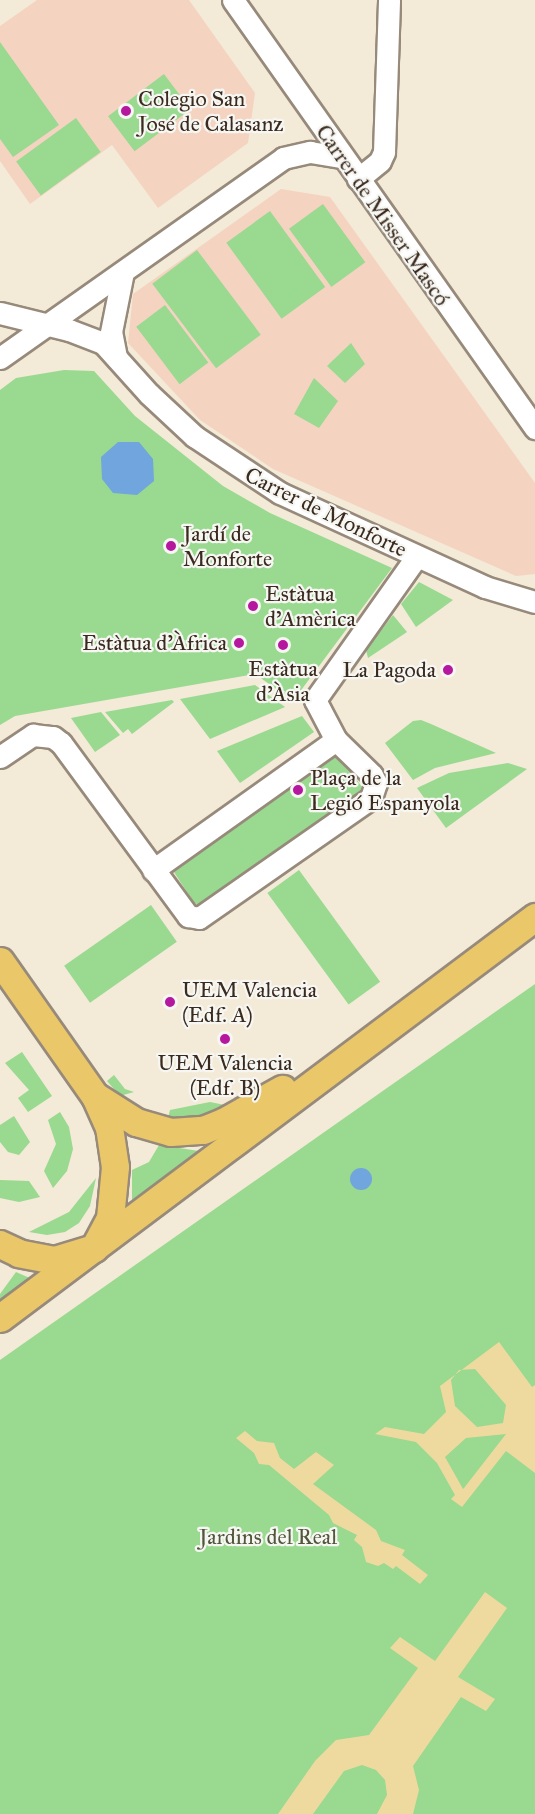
<!DOCTYPE html>
<meta charset="utf-8">
<style>
body{margin:0}
#map{position:relative;width:535px;height:1814px;overflow:hidden;background:#f3ead8;font-family:"IM FELL Great Primer",serif}
div>[style]{position:absolute}
.built>*{inset:0;background:#f5d3c1}
.green>*{inset:0;background:#99d990;transform-origin:0 0}
.sand>*{inset:0;background:#eeda9e}
.water>*{inset:0;background:#71a5dd}
.round{border-radius:50%}
.roads{filter:drop-shadow(2px 0 #978a7b) drop-shadow(-2px 0 #978a7b) drop-shadow(0 2px #978a7b) drop-shadow(0 -2px #978a7b)}
.minor>*{height:21px;margin:-10.5px;padding:0 10.5px;transform-origin:10.5px;border-radius:10.5px;background:#fff}
.major>*{height:27px;margin:-13.5px;padding:0 13.5px;transform-origin:13.5px;border-radius:13.5px;background:#eac769}
.dots>*{width:16px;height:16px;translate:-50% -50%;box-sizing:border-box;border:3px solid #f6f6f2;border-radius:50%}
span{translate:-50% -50%;white-space:nowrap;text-align:center;line-height:1.15;-webkit-text-stroke:4.5px #f6f6f2;paint-order:stroke}
.poi-label{font-size:22px;color:#3b2a1e}
.left{translate:0 -50%;text-align:left}
.right{translate:-100% -50%;text-align:right}
.street-label{font-size:22px;color:#3b2a1e}
.park-label{font-size:22px;color:#52563a}
</style>
<div id="map">
<div class="built">
<i style="clip-path:polygon(37px 0,189px 0,255px 93px,248px 143px,158px 208px,112px 145px,30px 204px,0 161px,0 26px)"></i>
<i style="clip-path:polygon(281px 189px,330px 197px,535px 483px,535px 574px,516px 576px,273px 469px,200px 420px,128px 343px,133px 294px)"></i>
</div>
<div class="green">
<i style="clip-path:polygon(0 42px,59px 125px,13px 157px,0 139px)"></i>
<i style="left:164px;top:74px;width:44px;height:70px;rotate:53deg"></i>
<i style="left:76px;top:118px;width:42px;height:74px;rotate:54deg"></i>
<i style="left:323px;top:204px;width:72px;height:42px;rotate:54deg"></i>
<i style="left:270px;top:211px;width:94px;height:54px;rotate:54deg"></i>
<i style="left:197px;top:250px;width:106px;height:56px;rotate:53deg"></i>
<i style="left:165px;top:305px;width:72px;height:36px;rotate:53deg"></i>
<i style="clip-path:polygon(351px 343px,365px 364px,345px 383px,327px 366px)"></i>
<i style="clip-path:polygon(64px 370px,94px 371px,135px 416px,223px 486px,270px 513px,392px 568px,296px 697px,289px 698px,255px 674px,15px 716px,0 725px,0 390px,16px 378px)"></i>
<i style="clip-path:polygon(314px 378px,338px 401px,319px 428px,294px 414px)"></i>
<i style="clip-path:polygon(419px 582px,453px 600px,416px 627px,401px 604px)"></i>
<i style="clip-path:polygon(393px 615px,407px 632px,368px 658px,366px 650px)"></i>
<i style="clip-path:polygon(255px 685px,285px 707px,210px 739px,180px 699px)"></i>
<i style="clip-path:polygon(172px 700px,174px 702px,132px 734px,128px 729px,123px 733px,105px 712px)"></i>
<i style="clip-path:polygon(101px 712px,120px 735px,95px 752px,71px 718px)"></i>
<i style="clip-path:polygon(302px 716px,314px 732px,240px 783px,217px 751px)"></i>
<i style="clip-path:polygon(421px 720px,431px 724px,496px 753px,435px 768px,413px 780px,385px 743px,413px 721px)"></i>
<i style="clip-path:polygon(331px 754px,339px 756px,362px 787px,361px 793px,200px 905px,194px 903px,172px 869px)"></i>
<i style="clip-path:polygon(508px 763px,527px 769px,446px 828px,417px 788px,449px 773px)"></i>
<i style="left:299px;top:870px;width:138px;height:39px;rotate:54deg"></i>
<i style="left:151px;top:905px;width:45px;height:106px;rotate:55deg"></i>
<i style="clip-path:polygon(535px 984px,535px 1814px,0 1814px,0 1360px)"></i>
<i style="clip-path:polygon(22px 1052px,52px 1096px,28px 1112px,18px 1098px,29px 1090px,5px 1063px)"></i>
<i style="clip-path:polygon(114px 1075px,125px 1089px,134px 1092px,120px 1096px,107px 1081px)"></i>
<i style="clip-path:polygon(210px 1102px,230px 1106px,213px 1115px,168px 1118px,170px 1110px)"></i>
<i style="clip-path:polygon(60px 1112px,69px 1127px,73px 1149px,67px 1171px,53px 1188px,44px 1171px,56px 1144px,48px 1120px)"></i>
<i style="clip-path:polygon(14px 1116px,30px 1142px,19px 1155px,8px 1152px,0 1142px,0 1125px)"></i>
<i style="clip-path:polygon(159px 1145px,199px 1151px,132px 1200px,132px 1170px,149px 1162px)"></i>
<i style="clip-path:polygon(96px 1178px,90px 1206px,79px 1223px,65px 1232px,47px 1235px,29px 1232px,69px 1212px)"></i>
<i style="clip-path:polygon(0 1180px,29px 1181px,40px 1197px,19px 1202px,0 1198px)"></i>
<i style="clip-path:polygon(16px 1272px,32px 1279px,0 1302px,0 1294px)"></i>
</div>
<div class="sand">
<i style="clip-path:polygon(evenodd,499px 1342px,532px 1387px,535px 1385px,535px 1473px,506px 1451px,462px 1507px,451px 1499px,455px 1495px,437px 1463px,416px 1442px,375px 1434px,385px 1427px,424px 1434px,446px 1412px,440px 1386px,499px 1342px,475px 1369px,506px 1405px,503px 1423px,477px 1427px,455px 1406px,451px 1380px,459px 1370px,475px 1369px,499px 1342px,506px 1434px,464px 1488px,463px 1489px,445px 1457px,466px 1438px,506px 1434px)"></i>
<i style="clip-path:polygon(245px 1431px,257px 1441px,274px 1443px,280px 1458px,294px 1469px,316px 1452px,334px 1465px,313px 1484px,376px 1530px,381px 1541px,405px 1550px,402px 1555px,428px 1575px,420px 1584px,396px 1566px,393px 1569px,384px 1563px,378px 1566px,366px 1562px,362px 1547px,354px 1540px,357px 1535px,333px 1523px,329px 1515px,269px 1465px,259px 1464px,254px 1453px,236px 1438px)"></i>
<i style="clip-path:polygon(485px 1592px,507px 1608px,458px 1677px,495px 1699px,486px 1711px,461px 1697px,413px 1766px,419px 1790px,413px 1814px,377px 1814px,387px 1795px,385px 1780px,376px 1770px,362px 1765px,344px 1771px,313px 1814px,278px 1814px,315px 1761px,336px 1740px,369px 1735px,418px 1668px,390px 1648px,400px 1637px,435px 1661px)"></i>
</div>
<div class="water">
<i style="clip-path:polygon(118px 442px,139px 442px,153px 459px,154px 481px,137px 495px,113px 493px,102px 479px,101px 457px)"></i>
<i class="round" style="left:350px;top:1168px;width:22px;height:22px"></i>
</div>
<div class="roads">
<div class="minor">
<i style="left:233px;top:0;width:524px;rotate:54.79deg"></i>
<i style="left:358px;top:179px;width:28px;rotate:-39deg"></i>
<i style="left:380px;top:161px;width:10px;rotate:-66deg"></i>
<i style="left:384px;top:152px;width:152px;rotate:-88.1deg"></i>
<i style="left:0;top:313px;width:71px;rotate:13.8deg"></i>
<i style="left:69px;top:330px;width:36px;rotate:21deg"></i>
<i style="left:103px;top:343px;width:69px;rotate:48deg"></i>
<i style="left:149px;top:394px;width:62px;rotate:43deg"></i>
<i style="left:194px;top:436px;width:103px;rotate:33.5deg"></i>
<i style="left:280px;top:493px;width:226px;rotate:24.6deg"></i>
<i style="left:485px;top:587px;width:52px;rotate:16.7deg"></i>
<i style="left:116px;top:357px;width:25px;rotate:-101deg"></i>
<i style="left:111px;top:332px;width:61px;rotate:-78.7deg"></i>
<i style="left:0;top:358px;width:347px;rotate:-35.2deg"></i>
<i style="left:283px;top:158px;width:28px;rotate:-13deg"></i>
<i style="left:310px;top:152px;width:32px;rotate:9deg"></i>
<i style="left:0;top:757px;width:40px;rotate:-34deg"></i>
<i style="left:33px;top:735px;width:20px;rotate:6deg"></i>
<i style="left:53px;top:737px;width:10px;rotate:37deg"></i>
<i style="left:61px;top:743px;width:215px;rotate:53.7deg"></i>
<i style="left:188px;top:916px;width:11px;rotate:10deg"></i>
<i style="left:199px;top:918px;width:210px;rotate:-34.9deg"></i>
<i style="left:371px;top:798px;width:16px;rotate:-72deg"></i>
<i style="left:376px;top:783px;width:9px;rotate:-117deg"></i>
<i style="left:372px;top:775px;width:50px;rotate:-135.8deg"></i>
<i style="left:336px;top:740px;width:45px;rotate:-117.7deg"></i>
<i style="left:315px;top:700px;width:176px;rotate:-54.7deg"></i>
<i style="left:153px;top:870px;width:224px;rotate:-35.4deg"></i>
</div>
<div class="major">
<i style="left:0;top:961px;width:165px;rotate:54.9deg"></i>
<i style="left:95px;top:1096px;width:34px;rotate:66deg"></i>
<i style="left:109px;top:1127px;width:40px;rotate:81.5deg"></i>
<i style="left:115px;top:1167px;width:51px;rotate:95.6deg"></i>
<i style="left:110px;top:1218px;width:34px;rotate:118deg"></i>
<i style="left:94px;top:1248px;width:42px;rotate:163.3deg"></i>
<i style="left:54px;top:1260px;width:36px;rotate:-169deg"></i>
<i style="left:19px;top:1253px;width:21px;rotate:-155deg"></i>
<i style="left:95px;top:1096px;width:49px;rotate:32.4deg"></i>
<i style="left:136px;top:1122px;width:36px;rotate:16deg"></i>
<i style="left:171px;top:1132px;width:32px;rotate:-4deg"></i>
<i style="left:203px;top:1130px;width:22px;rotate:-22deg"></i>
<i style="left:223px;top:1122px;width:68px;rotate:-29.2deg"></i>
<i style="left:0;top:1318px;width:669px;rotate:-36.85deg"></i>
</div>
</div>
<div class="dots">
<i style="left:126px;top:111px;background:#b5179e"></i>
<i style="left:171px;top:546px;background:#b5179e"></i>
<i style="left:253px;top:606px;background:#b5179e"></i>
<i style="left:239px;top:643px;background:#b5179e"></i>
<i style="left:283px;top:645px;background:#b5179e"></i>
<i style="left:448px;top:670px;background:#b5179e"></i>
<i style="left:298px;top:790px;background:#b5179e"></i>
<i style="left:170px;top:1002px;background:#b5179e"></i>
<i style="left:225px;top:1039px;background:#b5179e"></i>
</div>
<div class="poi-label">
<span class="left" style="left:138px;top:111px">Colegio San<br>José de Calasanz</span>
<span class="left" style="left:183px;top:546px">Jardí de<br>Monforte</span>
<span class="left" style="left:265px;top:606px">Estàtua<br>d'Amèrica</span>
<span class="right" style="left:227px;top:643px">Estàtua d'Àfrica</span>
<span style="left:283px;top:681px">Estàtua<br>d'Àsia</span>
<span class="right" style="left:436px;top:670px">La Pagoda</span>
<span class="left" style="left:310px;top:790px">Plaça de la<br>Legió Espanyola</span>
<span class="left" style="left:182px;top:1002px">UEM Valencia<br>(Edf. A)</span>
<span style="left:225px;top:1075px">UEM Valencia<br>(Edf. B)</span>
</div>
<div class="street-label">
<span style="left:383px;top:215px;rotate:55deg">Carrer de Misser Mascó</span>
<span style="left:326px;top:512px;rotate:26deg">Carrer de Monforte</span>
</div>
<div class="park-label">
<span style="left:268px;top:1537px">Jardins del Real</span>
</div>
</div>
